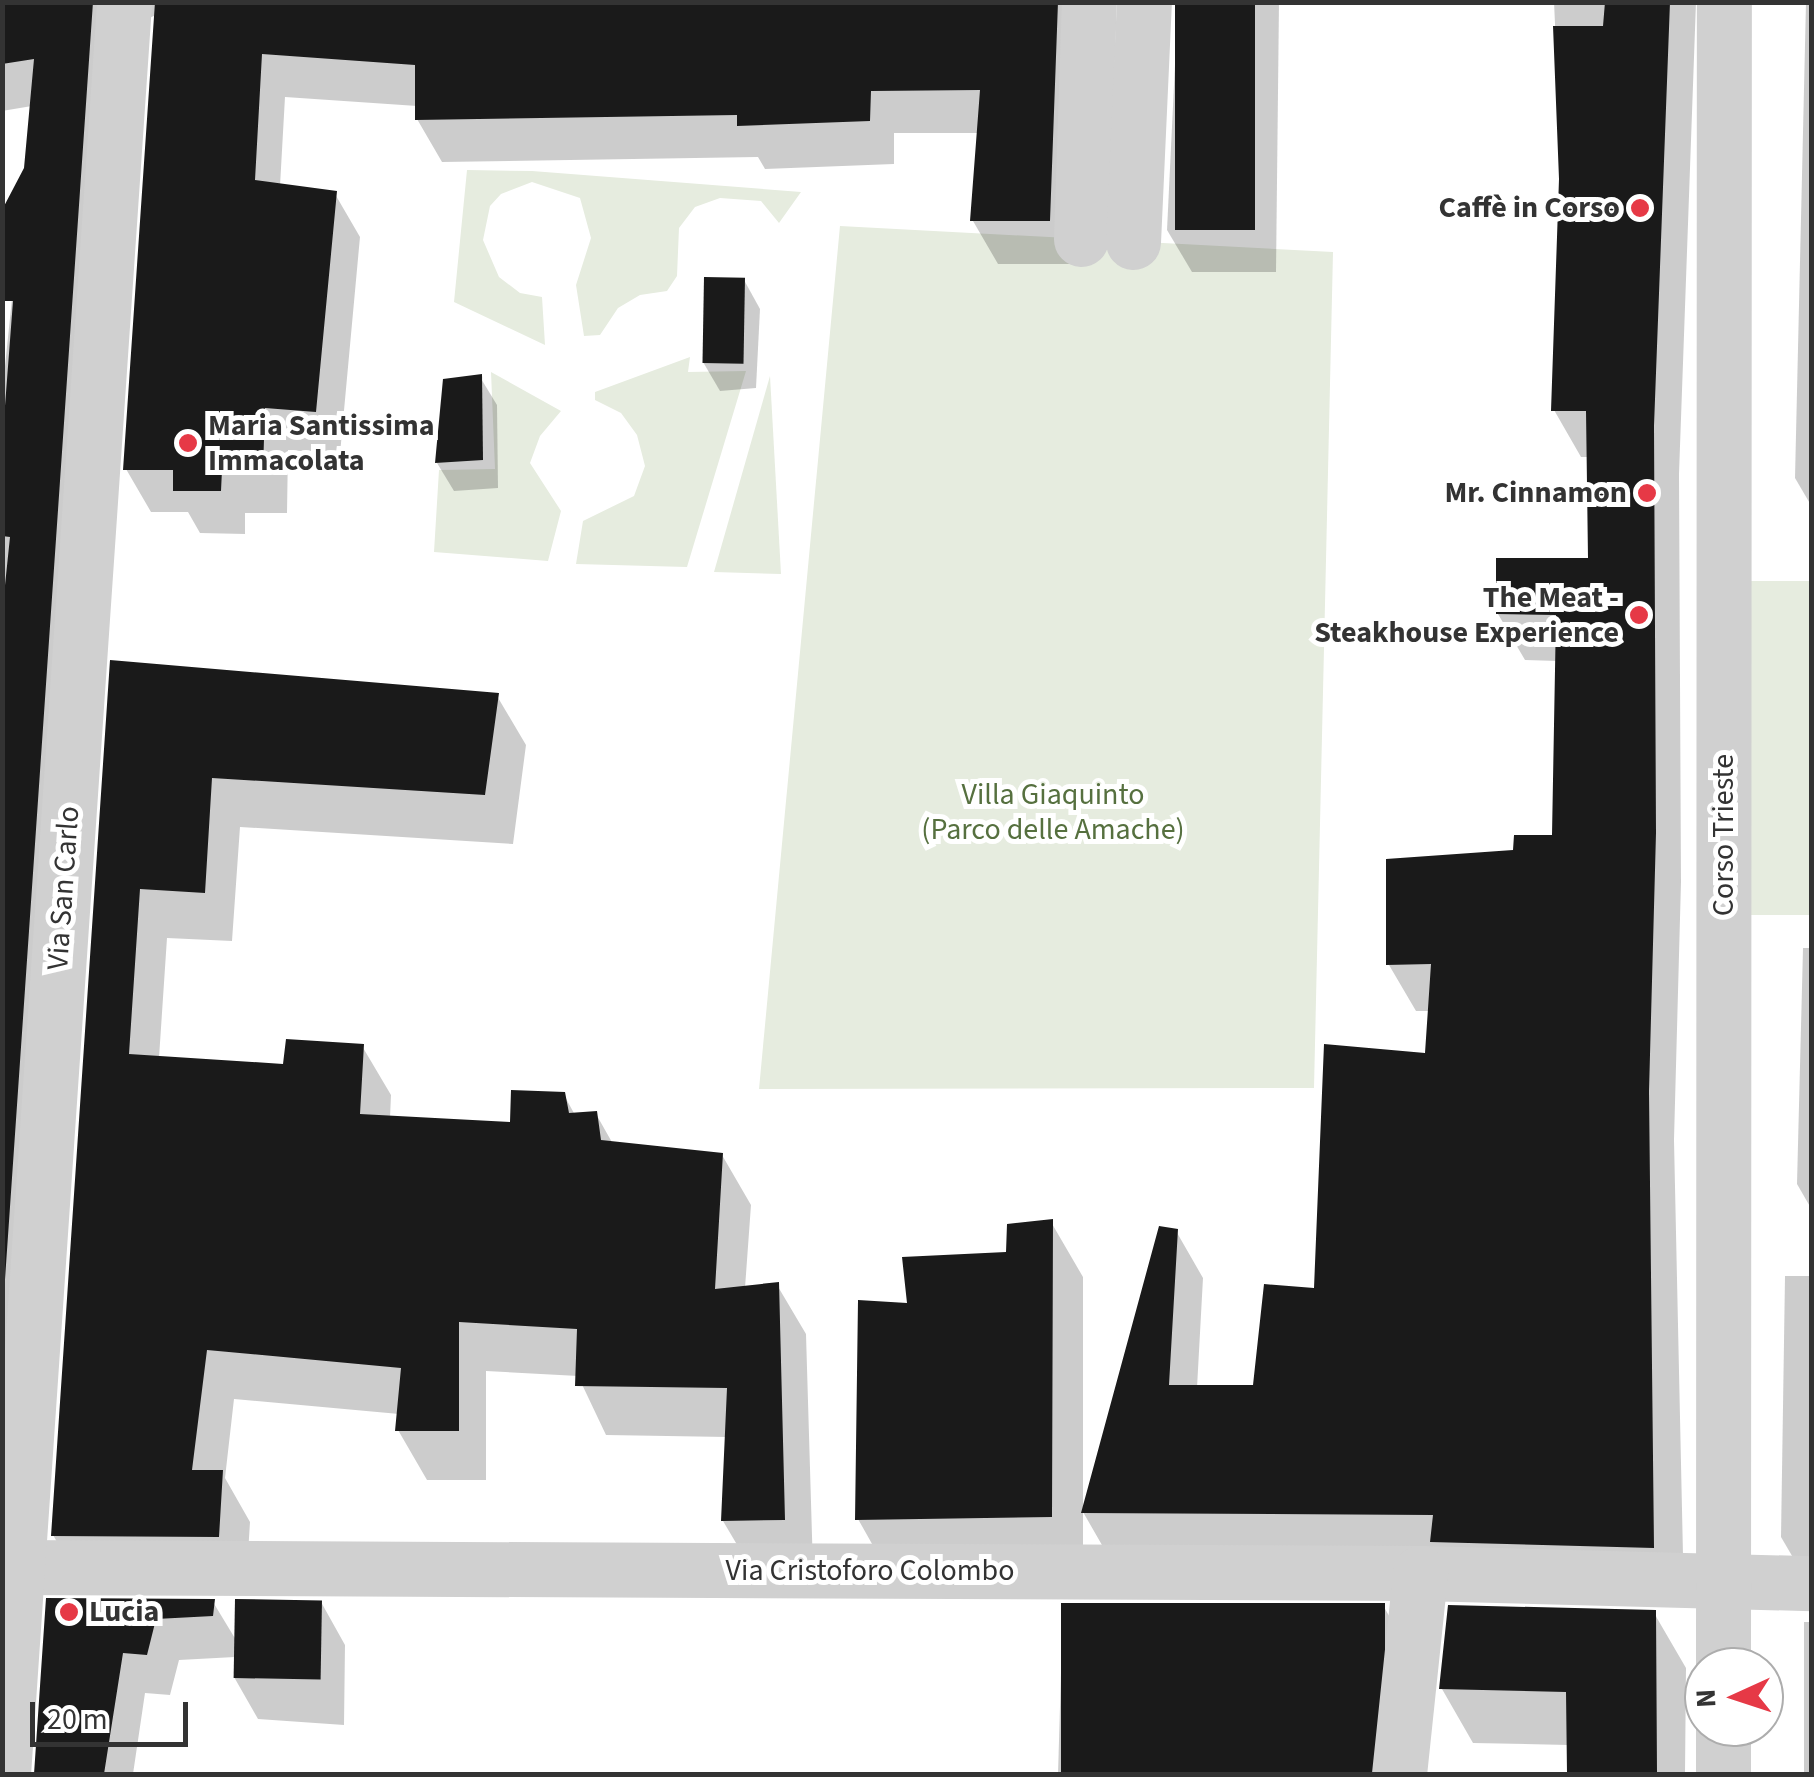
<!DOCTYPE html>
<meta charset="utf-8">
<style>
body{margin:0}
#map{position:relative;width:1814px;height:1777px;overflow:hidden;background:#fff;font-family:"Source Sans 3",sans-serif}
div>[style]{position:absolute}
.green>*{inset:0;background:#e6ecdf;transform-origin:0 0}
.shadow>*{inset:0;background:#0003;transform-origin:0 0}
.building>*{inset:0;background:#1a1a1a;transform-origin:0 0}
.street>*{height:55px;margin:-27.5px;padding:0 27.5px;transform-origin:27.5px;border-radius:27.5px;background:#d0d0d0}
.dots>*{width:28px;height:28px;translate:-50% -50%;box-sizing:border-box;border:5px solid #fff;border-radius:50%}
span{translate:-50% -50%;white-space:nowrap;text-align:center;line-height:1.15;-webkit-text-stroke:10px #fff;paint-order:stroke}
.poi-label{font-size:30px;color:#333;font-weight:700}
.right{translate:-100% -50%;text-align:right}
.left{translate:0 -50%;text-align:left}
.park-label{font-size:30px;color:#56703f}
.street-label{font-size:30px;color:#333}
.frame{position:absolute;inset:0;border:5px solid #333;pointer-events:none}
.north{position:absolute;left:1684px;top:1647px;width:100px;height:100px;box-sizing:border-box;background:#fff;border:2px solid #adadad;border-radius:50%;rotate:267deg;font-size:28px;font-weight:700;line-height:40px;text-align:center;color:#333}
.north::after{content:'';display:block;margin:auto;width:35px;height:45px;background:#e63946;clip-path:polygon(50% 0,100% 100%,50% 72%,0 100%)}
.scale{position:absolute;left:30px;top:1702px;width:158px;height:45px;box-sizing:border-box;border:5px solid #333;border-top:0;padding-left:12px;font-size:30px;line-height:35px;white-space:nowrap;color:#333;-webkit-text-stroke:8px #fff;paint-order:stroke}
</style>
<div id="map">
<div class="green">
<i style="clip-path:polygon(467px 170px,532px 171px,801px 192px,779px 223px,761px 201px,720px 198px,695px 207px,679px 228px,677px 276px,667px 291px,640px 295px,618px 308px,600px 335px,584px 336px,576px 285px,591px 238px,580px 198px,532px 182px,501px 194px,490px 206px,483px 240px,499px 277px,520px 293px,542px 297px,545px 345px,454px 302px)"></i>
<i style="clip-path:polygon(840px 226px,1333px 252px,1314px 1088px,759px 1089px)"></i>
<i style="clip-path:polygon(690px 357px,688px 372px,746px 371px,687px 567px,576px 564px,583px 521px,634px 496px,645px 466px,637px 435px,621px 413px,595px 400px,595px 392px)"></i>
<i style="clip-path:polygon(491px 372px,561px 411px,540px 436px,530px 463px,561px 511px,548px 561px,434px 552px,439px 470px,495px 469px)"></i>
<i style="clip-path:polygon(770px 376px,781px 574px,714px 572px)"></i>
<i style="left:1731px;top:581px;width:80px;height:334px"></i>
</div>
<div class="shadow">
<i style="clip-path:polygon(2px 2px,1090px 2px,1074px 264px,998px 264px,973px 221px,980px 133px,894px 133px,894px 164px,765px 169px,758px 157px,442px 162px,417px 119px,417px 106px,285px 97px,280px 186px,335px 194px,360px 237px,340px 454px,288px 450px,287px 513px,245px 513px,245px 534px,200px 533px,188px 512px,151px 512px,126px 469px,157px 15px,122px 27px,2px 1478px,2px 395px,32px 106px,2px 111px)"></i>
<i style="clip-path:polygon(1178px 2px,1279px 2px,1276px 272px,1192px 272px,1167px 230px)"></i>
<i style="clip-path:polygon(1554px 2px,1696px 2px,1679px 474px,1681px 882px,1674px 1140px,1683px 1555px,1110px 1559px,1083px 1512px,1083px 1571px,889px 1574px,858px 1519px,909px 1306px,1009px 1254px,1051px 1222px,1083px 1277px,1083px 1508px,1176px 1231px,1203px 1278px,1197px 1388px,1255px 1388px,1316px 1291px,1427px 1056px,1430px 1011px,1416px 1011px,1389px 965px,1516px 852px,1554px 837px,1558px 661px,1525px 660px,1498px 614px,1590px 561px,1589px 457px,1581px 457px,1554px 410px,1562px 179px)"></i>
<i style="clip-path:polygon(1806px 2px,1812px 2px,1812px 507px,1795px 478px)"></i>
<i style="clip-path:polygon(744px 280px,760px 309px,756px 388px,720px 391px,703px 362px)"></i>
<i style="clip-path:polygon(480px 377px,497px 405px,498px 488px,454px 491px,437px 463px)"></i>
<i style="clip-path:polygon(113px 663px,497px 696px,526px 745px,513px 844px,240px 827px,232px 941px,167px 938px,159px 1058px,285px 1066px,362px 1046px,391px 1095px,390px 1118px,512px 1125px,564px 1095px,575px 1115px,596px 1114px,613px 1144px,722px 1155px,751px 1205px,745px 1288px,777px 1285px,806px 1334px,813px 1569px,752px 1570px,723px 1521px,727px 1437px,606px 1435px,578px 1376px,486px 1371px,486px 1480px,427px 1480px,398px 1430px,399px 1414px,234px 1399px,225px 1478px,250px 1522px,246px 1586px,82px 1585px,53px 1535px)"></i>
<i style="clip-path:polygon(1803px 948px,1812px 948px,1812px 1210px,1797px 1184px)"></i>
<i style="clip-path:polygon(1785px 1276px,1812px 1276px,1812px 1590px,1781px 1537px)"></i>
<i style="clip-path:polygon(49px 1601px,213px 1602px,236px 1640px,321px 1602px,345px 1645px,344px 1725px,258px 1719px,234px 1677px,235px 1657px,179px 1660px,170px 1695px,145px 1693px,133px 1774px,37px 1774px)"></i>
<i style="clip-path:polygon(1063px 1605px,1384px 1607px,1422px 1674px,1412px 1774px,1058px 1774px)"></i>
<i style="clip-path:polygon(1654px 1613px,1686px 1668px,1685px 1774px,1568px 1774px,1568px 1745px,1473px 1743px,1442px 1689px)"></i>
<i style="left:1804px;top:1622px;width:8px;height:152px"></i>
</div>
<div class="building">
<i style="clip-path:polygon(2px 2px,93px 2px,2px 1323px,2px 614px,10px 537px,2px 536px,2px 445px,13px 301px,2px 301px,2px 210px,24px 168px,34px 59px,2px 64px)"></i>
<i style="clip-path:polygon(155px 2px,1058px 2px,1050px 221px,970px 221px,980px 90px,871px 91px,870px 121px,737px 126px,737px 115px,415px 120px,415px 65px,262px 54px,255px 180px,337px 191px,316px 412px,265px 408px,263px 470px,222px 470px,221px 491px,173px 491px,173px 470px,123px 470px)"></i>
<i style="left:1175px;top:2px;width:80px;height:228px"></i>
<i style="clip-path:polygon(1605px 2px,1670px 2px,1654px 426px,1656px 833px,1649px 1092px,1654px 1548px,1430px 1542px,1433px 1515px,1081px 1513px,1159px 1226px,1178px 1229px,1169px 1385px,1253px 1385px,1264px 1284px,1314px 1288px,1324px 1044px,1425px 1053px,1431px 964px,1386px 965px,1386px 859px,1513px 850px,1514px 835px,1552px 835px,1556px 615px,1496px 614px,1496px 558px,1588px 558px,1586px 411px,1551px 411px,1559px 179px,1553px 26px,1603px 26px)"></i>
<i style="left:704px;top:277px;width:41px;height:86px;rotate:1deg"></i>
<i style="clip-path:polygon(482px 374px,483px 460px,435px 463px,443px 379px)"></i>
<i style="clip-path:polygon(110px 660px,499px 693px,485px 795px,212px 778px,205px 893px,140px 889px,129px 1054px,283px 1064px,286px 1039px,364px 1044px,360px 1114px,510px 1122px,511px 1090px,565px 1092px,569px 1113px,597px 1111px,601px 1140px,723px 1153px,715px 1289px,779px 1282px,785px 1520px,721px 1521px,727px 1388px,575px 1386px,577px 1329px,459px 1322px,459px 1431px,395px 1431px,401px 1368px,207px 1350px,192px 1470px,223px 1470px,219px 1537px,51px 1536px)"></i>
<i style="clip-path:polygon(1053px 1219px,1052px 1517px,855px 1520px,858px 1300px,907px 1303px,902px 1257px,1006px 1252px,1007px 1224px)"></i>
<i style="clip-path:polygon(46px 1598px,215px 1599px,213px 1616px,156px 1619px,147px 1655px,123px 1653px,104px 1774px,34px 1774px)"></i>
<i style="left:235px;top:1599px;width:87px;height:79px;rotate:1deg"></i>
<i style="left:1061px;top:1603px;width:324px;height:171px"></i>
<i style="clip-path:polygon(1448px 1605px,1656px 1610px,1657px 1774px,1567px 1774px,1566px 1692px,1439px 1689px)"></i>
</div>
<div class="street">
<i style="left:1081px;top:239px;width:237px;rotate:-88.1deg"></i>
<i style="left:1133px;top:242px;width:240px;rotate:-87.4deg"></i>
<i style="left:2px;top:1567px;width:1418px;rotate:0.24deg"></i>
<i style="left:1420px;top:1573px;width:392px;rotate:1.5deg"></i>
<i style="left:1723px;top:1667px;width:1665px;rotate:-89.97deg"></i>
<i style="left:3px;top:1774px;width:1776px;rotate:-86.09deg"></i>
<i style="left:1399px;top:1774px;width:202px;rotate:-84deg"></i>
<i style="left:1723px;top:1774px;width:47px;rotate:-90deg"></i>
</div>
<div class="dots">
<i style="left:1640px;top:208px;background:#e63946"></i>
<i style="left:188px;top:443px;background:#e63946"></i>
<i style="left:1647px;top:493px;background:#e63946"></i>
<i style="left:1639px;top:615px;background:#e63946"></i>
<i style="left:69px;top:1612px;background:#e63946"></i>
</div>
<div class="poi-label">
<span class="right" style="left:1620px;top:208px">Caffè in Corso</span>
<span class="left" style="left:208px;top:443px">Maria Santissima<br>Immacolata</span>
<span class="right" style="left:1627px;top:493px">Mr. Cinnamon</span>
<span class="right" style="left:1619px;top:615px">The Meat -<br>Steakhouse Experience</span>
<span class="left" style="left:89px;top:1612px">Lucia</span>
</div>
<div class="park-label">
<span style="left:1053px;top:812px">Villa Giaquinto<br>(Parco delle Amache)</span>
</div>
<div class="street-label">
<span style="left:1724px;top:835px;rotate:-90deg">Corso Trieste</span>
<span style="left:64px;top:888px;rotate:-86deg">Via San Carlo</span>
<span style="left:870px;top:1571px">Via Cristoforo Colombo</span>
</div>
<div class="frame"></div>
<div class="north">N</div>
<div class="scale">20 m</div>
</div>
